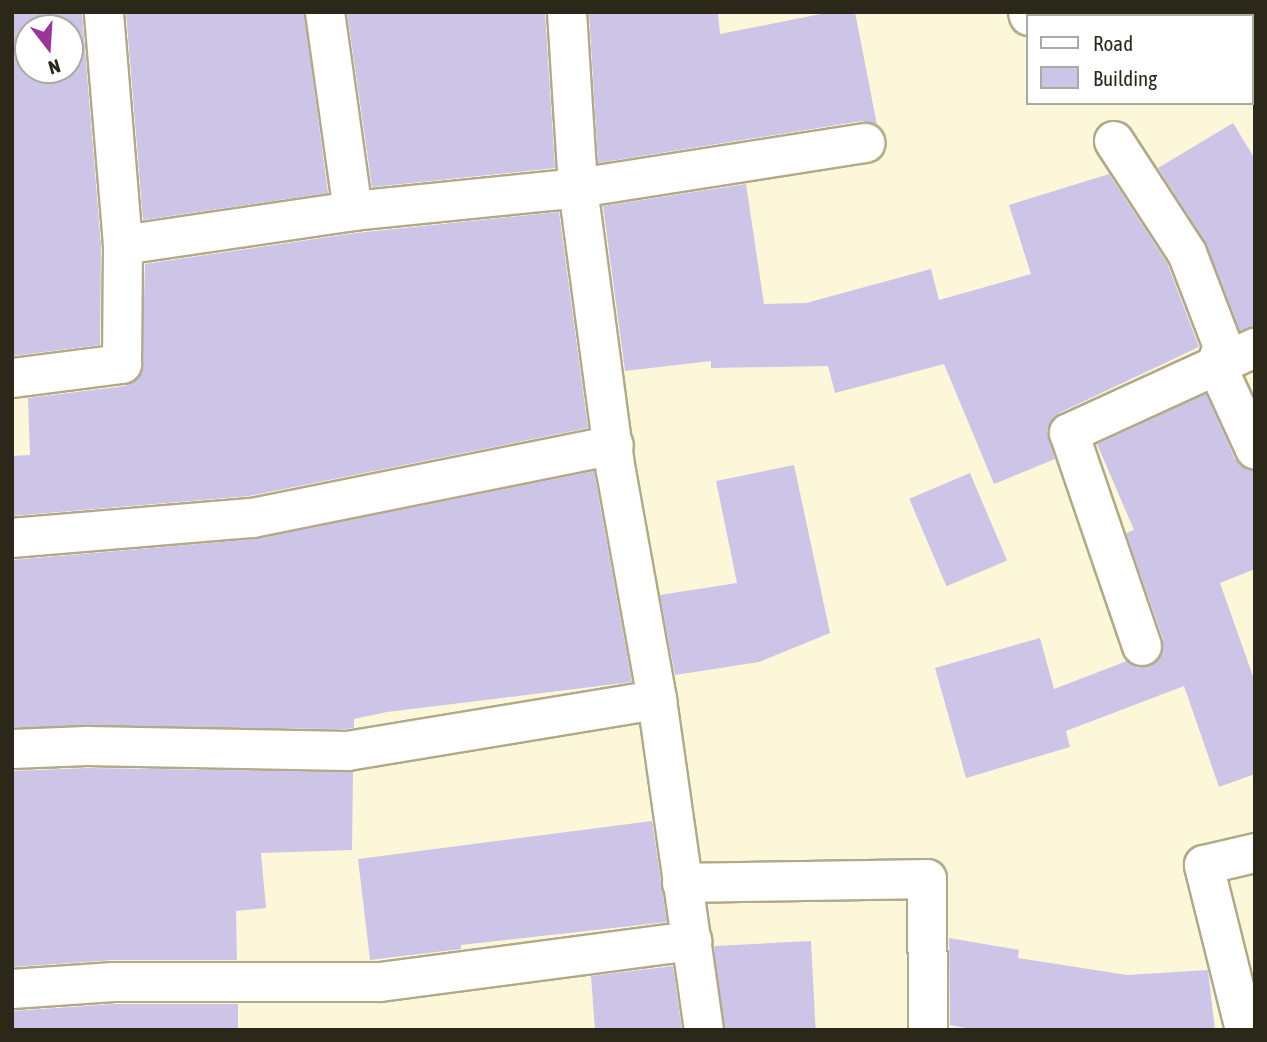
<!DOCTYPE html>
<style>
body{margin:0}
#map{position:relative;width:1267px;height:1042px;overflow:hidden;background:#fdf7da;font-family:"Asap Condensed",sans-serif}
div>[style]{position:absolute}
.building>*{inset:0;background:#cdc5e7;transform-origin:0 0}
.roads{filter:drop-shadow(2px 0 #b1a987) drop-shadow(-2px 0 #b1a987) drop-shadow(0 2px #b1a987) drop-shadow(0 -2px #b1a987)}
.minor>*{height:38px;margin:-19px;padding:0 19px;transform-origin:19px;border-radius:19px;background:#fff}
span{translate:-50% -50%;white-space:nowrap;text-align:center;line-height:1.15;-webkit-text-stroke:5px #fff;paint-order:stroke}
.frame{position:absolute;inset:0;border:14px solid #2b281a;pointer-events:none}
.legend{position:absolute;left:1026px;top:14px;width:228px;height:91px;box-sizing:border-box;background:#fff;border:2px solid #aaa9a3;margin:0;padding:9px 12px;list-style:none;font-size:21px;color:#2b281a}
.legend li{display:flex;align-items:center;gap:14px;height:35px}
.legend b{width:35px;border:2px solid #aaa9a3}
.north{position:absolute;left:14px;top:14px;width:70px;height:70px;box-sizing:border-box;background:#fff;border:2px solid #aaa9a3;border-radius:50%;rotate:163deg;font-size:19px;font-weight:700;line-height:28px;text-align:center;color:#2b281a}
.north::after{content:'';display:block;margin:auto;width:24px;height:32px;background:#99359b;clip-path:polygon(50% 0,100% 100%,50% 72%,0 100%)}
</style>
<div id="map">
<div class="building">
<i style="clip-path:polygon(evenodd,12px 12px,82px 12px,101px 246px,100px 345px,12px 356px,12px 12px,28px 28px,70px 28px,70px 70px,28px 70px,28px 28px)"></i>
<i style="clip-path:polygon(126px 12px,304px 12px,328px 193px,143px 220px)"></i>
<i style="clip-path:polygon(347px 12px,545px 12px,555px 168px,372px 187px)"></i>
<i style="clip-path:polygon(589px 12px,718px 12px,720px 34px,831px 12px,855px 12px,877px 125px,862px 121px,598px 163px)"></i>
<i style="clip-path:polygon(1233px 123px,1255px 159px,1255px 327px,1240px 331px,1205px 241px,1158px 168px)"></i>
<i style="clip-path:polygon(1109px 174px,1167px 263px,1199px 347px,1059px 413px,1047px 430px,1055px 459px,994px 484px,944px 364px,835px 393px,828px 366px,711px 368px,711px 361px,625px 371px,603px 206px,746px 184px,764px 304px,806px 303px,931px 269px,939px 300px,1031px 274px,1009px 205px)"></i>
<i style="clip-path:polygon(559px 212px,588px 428px,249px 496px,12px 516px,12px 456px,30px 455px,28px 398px,125px 386px,142px 374px,145px 264px,356px 233px)"></i>
<i style="clip-path:polygon(1206px 394px,1235px 459px,1255px 471px,1255px 569px,1220px 583px,1255px 682px,1255px 774px,1219px 787px,1184px 686px,1066px 731px,1070px 747px,966px 778px,935px 668px,1040px 638px,1054px 689px,1127px 661px,1138px 668px,1159px 660px,1163px 639px,1126px 533px,1134px 530px,1097px 444px)"></i>
<i style="clip-path:polygon(794px 465px,830px 633px,759px 662px,675px 675px,660px 595px,737px 583px,716px 481px)"></i>
<i style="clip-path:polygon(594px 471px,632px 682px,387px 712px,354px 719px,354px 728px,346px 729px,12px 727px,12px 560px,256px 539px)"></i>
<i style="left:970px;top:473px;width:95px;height:66px;rotate:67deg"></i>
<i style="clip-path:polygon(87px 768px,353px 772px,352px 850px,261px 853px,266px 908px,236px 911px,237px 960px,114px 960px,12px 967px,12px 771px)"></i>
<i style="clip-path:polygon(652px 821px,667px 922px,461px 945px,461px 949px,370px 960px,358px 859px)"></i>
<i style="clip-path:polygon(949px 938px,1019px 950px,1018px 958px,1127px 975px,1208px 970px,1215px 1030px,976px 1030px,950px 1025px)"></i>
<i style="left:811px;top:941px;width:89px;height:97px;rotate:87deg"></i>
<i style="clip-path:polygon(673px 966px,682px 1030px,595px 1030px,591px 976px)"></i>
<i style="clip-path:polygon(115px 1004px,238px 1004px,238px 1030px,12px 1030px,12px 1011px)"></i>
</div>
<div class="roads">
<div class="minor">
<i style="left:325px;top:12px;width:201px;rotate:82deg"></i>
<i style="left:567px;top:12px;width:176px;rotate:86.4deg"></i>
<i style="left:578px;top:188px;width:286px;rotate:82.4deg"></i>
<i style="left:616px;top:471px;width:233px;rotate:79.8deg"></i>
<i style="left:657px;top:700px;width:333px;rotate:81.9deg"></i>
<i style="left:1028px;top:12px;width:4px;rotate:76deg"></i>
<i style="left:1252px;top:45px;width:3px"></i>
<i style="left:1114px;top:141px;width:134px;rotate:56.9deg"></i>
<i style="left:1187px;top:253px;width:101px;rotate:69deg"></i>
<i style="left:1223px;top:347px;width:18px;rotate:112deg"></i>
<i style="left:1216px;top:364px;width:94px;rotate:65.4deg"></i>
<i style="left:123px;top:245px;width:232px;rotate:-8.4deg"></i>
<i style="left:353px;top:211px;width:226px;rotate:-5.8deg"></i>
<i style="left:578px;top:188px;width:291px;rotate:-8.9deg"></i>
<i style="left:12px;top:378px;width:111px;rotate:-7.3deg"></i>
<i style="left:122px;top:364px;width:119px;rotate:-89.5deg"></i>
<i style="left:123px;top:245px;width:234px;rotate:-94.7deg"></i>
<i style="left:12px;top:538px;width:241px;rotate:-4.8deg"></i>
<i style="left:252px;top:518px;width:369px;rotate:-11.4deg"></i>
<i style="left:1142px;top:646px;width:225px;rotate:-108.9deg"></i>
<i style="left:1069px;top:433px;width:205px;rotate:-24.6deg"></i>
<i style="left:12px;top:749px;width:75px;rotate:-2.3deg"></i>
<i style="left:87px;top:746px;width:261px;rotate:1.1deg"></i>
<i style="left:348px;top:751px;width:313px;rotate:-9.4deg"></i>
<i style="left:682px;top:883px;width:245px;rotate:-0.9deg"></i>
<i style="left:927px;top:879px;width:151px;rotate:89.6deg"></i>
<i style="left:12px;top:989px;width:102px;rotate:-3.9deg"></i>
<i style="left:114px;top:982px;width:266px"></i>
<i style="left:380px;top:982px;width:315px;rotate:-7.5deg"></i>
<i style="left:1245px;top:1030px;width:170px;rotate:-104deg"></i>
<i style="left:1204px;top:865px;width:52px;rotate:-13.2deg"></i>
</div>
</div>
<div class="frame"></div>
<ul class="legend">
<li><b style="height:9px;background:#fff"></b>Road</li>
<li><b style="height:19px;background:#cdc5e7"></b>Building</li>
</ul>
<div class="north">N</div>
</div>
